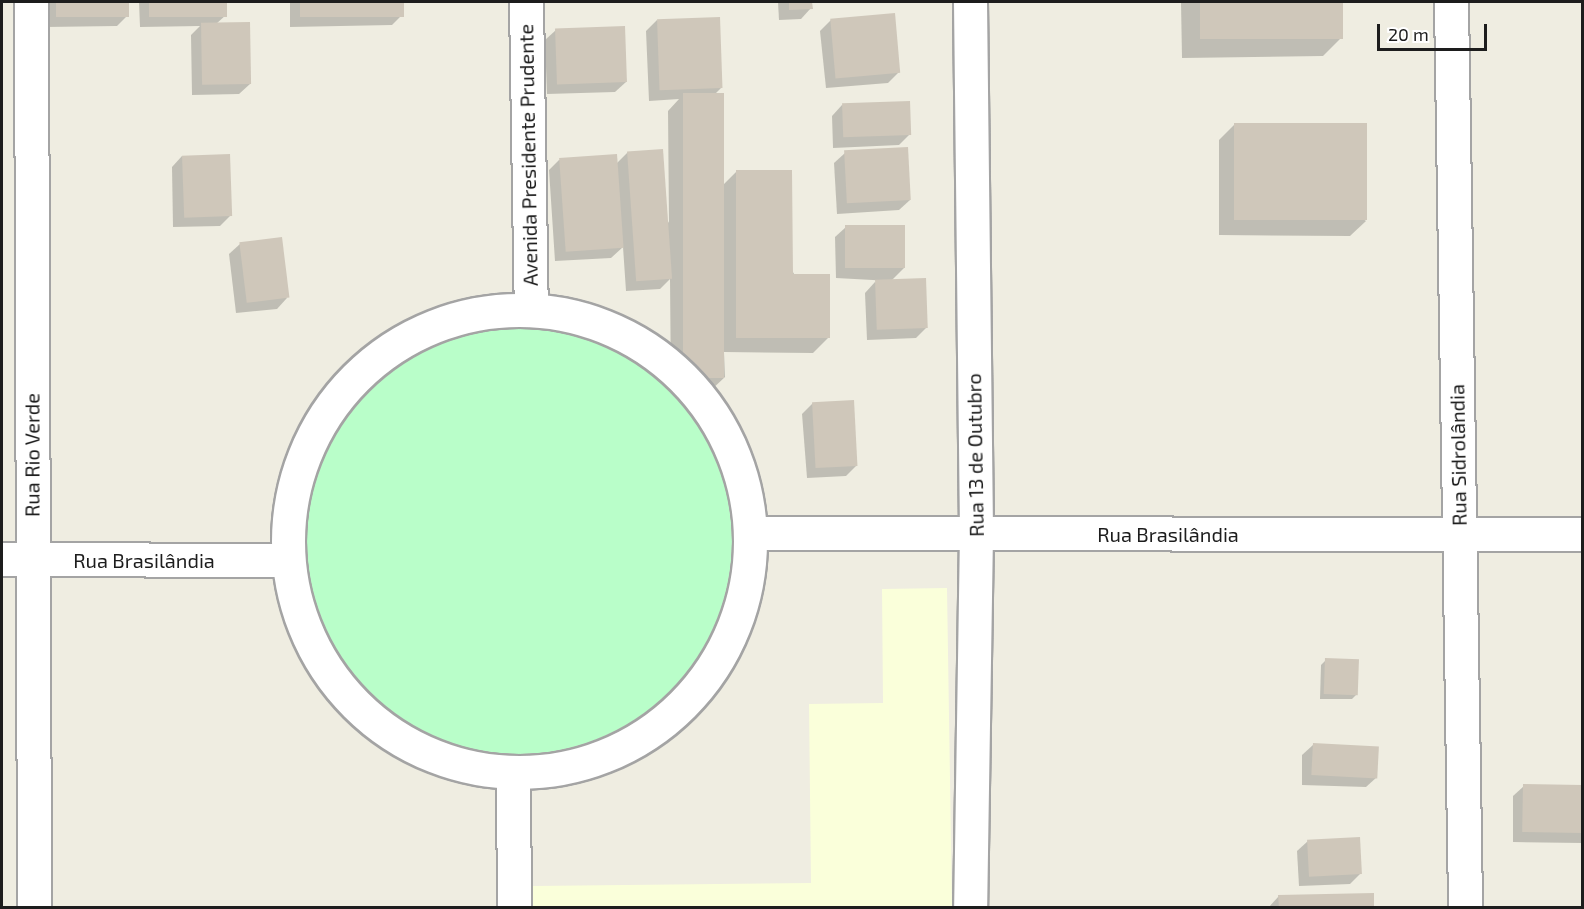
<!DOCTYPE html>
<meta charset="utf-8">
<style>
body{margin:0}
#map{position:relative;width:1584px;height:909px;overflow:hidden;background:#efede1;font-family:"Exo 2",sans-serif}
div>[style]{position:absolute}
.education>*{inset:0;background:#faffda}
.park>*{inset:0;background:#b9fec9}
.round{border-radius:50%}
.shadow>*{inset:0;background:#0003}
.building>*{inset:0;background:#cfc7ba;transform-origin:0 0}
.roads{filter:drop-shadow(2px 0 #a4a4a4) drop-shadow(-2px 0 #a4a4a4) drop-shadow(0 2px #a4a4a4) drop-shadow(0 -2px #a4a4a4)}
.minor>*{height:33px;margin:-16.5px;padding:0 16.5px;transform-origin:16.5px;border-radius:16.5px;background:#fff}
.minor>.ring{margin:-16.5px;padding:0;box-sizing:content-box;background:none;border:33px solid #fff;border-radius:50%}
span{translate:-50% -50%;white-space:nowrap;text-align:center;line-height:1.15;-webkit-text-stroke:4.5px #fff;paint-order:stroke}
.street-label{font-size:20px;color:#1d1d1d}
.frame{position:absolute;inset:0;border:3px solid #1d1d1d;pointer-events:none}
.scale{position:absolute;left:1377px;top:24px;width:110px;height:27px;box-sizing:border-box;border:3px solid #1d1d1d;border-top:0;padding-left:8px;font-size:18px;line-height:21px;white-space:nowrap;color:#1d1d1d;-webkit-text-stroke:4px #fff;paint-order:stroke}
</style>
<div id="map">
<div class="education">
<i style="clip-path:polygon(947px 588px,952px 907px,533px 907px,533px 886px,811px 883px,809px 704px,883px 703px,882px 589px)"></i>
</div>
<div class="park">
<i class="round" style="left:306px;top:328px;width:426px;height:426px"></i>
</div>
<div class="shadow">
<i style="clip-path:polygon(46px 2px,127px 2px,128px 15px,117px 26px,46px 27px)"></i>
<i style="clip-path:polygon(139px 2px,225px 2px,226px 15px,216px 24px,250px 84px,239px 94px,192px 95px,191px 35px,200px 26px,140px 27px)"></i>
<i style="clip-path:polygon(290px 2px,403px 2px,403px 14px,392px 25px,290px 27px)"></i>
<i style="clip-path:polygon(778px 2px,811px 2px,811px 8px,801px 19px,779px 20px)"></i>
<i style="clip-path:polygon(1181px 2px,1342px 2px,1343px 36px,1323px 56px,1182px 58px)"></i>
<i style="clip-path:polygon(657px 20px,721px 88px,714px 95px,723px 185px,737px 171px,829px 337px,813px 353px,724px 352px,725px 377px,709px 392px,671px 393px,670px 279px,660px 289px,626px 291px,623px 247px,611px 258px,555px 261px,549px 170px,559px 160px,616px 164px,628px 152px,669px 223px,668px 111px,679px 99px,649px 101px,646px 31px)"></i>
<i style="clip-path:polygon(831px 20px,899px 72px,888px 83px,826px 88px,820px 31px)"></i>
<i style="clip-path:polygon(556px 30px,626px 82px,615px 92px,547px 94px,545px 40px)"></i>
<i style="clip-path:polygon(842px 105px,910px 134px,899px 145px,833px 148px,832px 116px)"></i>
<i style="clip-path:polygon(1235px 124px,1366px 221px,1350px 236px,1219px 235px,1219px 140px)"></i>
<i style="clip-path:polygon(845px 153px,910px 200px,899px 210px,837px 214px,834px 163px)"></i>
<i style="clip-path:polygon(182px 156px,230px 216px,220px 226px,173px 227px,172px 167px)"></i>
<i style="clip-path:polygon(846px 227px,904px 268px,891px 281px,836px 278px,835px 237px)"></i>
<i style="clip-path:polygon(240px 244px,287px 298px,277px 309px,236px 313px,229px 254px)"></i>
<i style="clip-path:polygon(875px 282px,927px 327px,916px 338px,867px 340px,865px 293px)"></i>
<i style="clip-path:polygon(813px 403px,857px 465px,846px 476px,807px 478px,802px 414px)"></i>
<i style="clip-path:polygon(1326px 660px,1357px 694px,1352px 699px,1320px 699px,1321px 665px)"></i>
<i style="clip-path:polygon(1313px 745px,1377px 777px,1366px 787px,1302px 785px,1302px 755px)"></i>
<i style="clip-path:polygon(1524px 786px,1582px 787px,1582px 843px,1513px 842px,1513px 796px)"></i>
<i style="clip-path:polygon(1308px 841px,1361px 873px,1350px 884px,1299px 886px,1297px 851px)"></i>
<i style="clip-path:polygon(1279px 896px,1373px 908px,1268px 908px)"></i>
</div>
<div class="building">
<i style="left:56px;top:2px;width:73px;height:15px"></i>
<i style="left:149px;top:2px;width:78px;height:15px"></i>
<i style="left:300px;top:2px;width:104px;height:15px"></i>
<i style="clip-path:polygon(789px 2px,812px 2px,813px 9px,789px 10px)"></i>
<i style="left:1200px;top:2px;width:143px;height:37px"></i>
<i style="left:895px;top:13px;width:60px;height:65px;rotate:85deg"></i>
<i style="left:720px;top:17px;width:71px;height:63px;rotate:88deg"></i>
<i style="left:250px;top:22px;width:62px;height:49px;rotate:89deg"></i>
<i style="left:625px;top:26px;width:56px;height:70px;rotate:88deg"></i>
<i style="left:683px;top:93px;width:41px;height:285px"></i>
<i style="left:910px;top:101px;width:34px;height:68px;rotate:88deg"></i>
<i style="left:1234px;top:123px;width:133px;height:97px"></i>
<i style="left:908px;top:147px;width:53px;height:64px;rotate:87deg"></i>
<i style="left:663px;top:149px;width:130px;height:36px;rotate:86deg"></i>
<i style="left:230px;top:154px;width:62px;height:48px;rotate:88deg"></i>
<i style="left:617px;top:154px;width:94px;height:58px;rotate:86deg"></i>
<i style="clip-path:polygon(736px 170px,792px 170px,793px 274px,830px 274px,830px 338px,736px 338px)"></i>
<i style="left:845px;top:225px;width:60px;height:43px"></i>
<i style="left:282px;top:237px;width:61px;height:43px;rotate:83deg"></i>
<i style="left:926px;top:278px;width:50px;height:51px;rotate:88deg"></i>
<i style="left:854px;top:400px;width:66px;height:42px;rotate:87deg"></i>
<i style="left:1325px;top:658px;width:34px;height:36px;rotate:2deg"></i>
<i style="left:1313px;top:743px;width:66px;height:32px;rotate:3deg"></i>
<i style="left:1523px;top:784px;width:59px;height:48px;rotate:1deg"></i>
<i style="left:1360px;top:837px;width:37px;height:53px;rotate:87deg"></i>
<i style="clip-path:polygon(1374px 893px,1374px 908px,1279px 908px,1278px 895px)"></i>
</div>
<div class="roads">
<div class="minor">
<i style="left:31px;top:2px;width:906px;rotate:89.81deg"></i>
<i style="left:526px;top:2px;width:306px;rotate:89.1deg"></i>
<i style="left:970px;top:2px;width:531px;rotate:89.35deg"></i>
<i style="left:976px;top:533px;width:375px;rotate:90.9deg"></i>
<i style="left:1451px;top:2px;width:906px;rotate:89.11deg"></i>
<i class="ring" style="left:288px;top:310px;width:429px;height:429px"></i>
<i style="left:754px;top:533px;width:828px;rotate:0.07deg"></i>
<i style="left:2px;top:559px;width:285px;rotate:0.2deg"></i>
<i style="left:513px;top:774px;width:134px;rotate:89.6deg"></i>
</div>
</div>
<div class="street-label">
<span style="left:528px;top:155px;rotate:-91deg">Avenida Presidente Prudente</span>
<span style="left:32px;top:455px;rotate:-90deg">Rua Rio Verde</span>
<span style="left:975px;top:455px;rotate:-91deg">Rua 13 de Outubro</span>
<span style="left:1458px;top:455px;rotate:-91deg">Rua Sidrolândia</span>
<span style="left:1168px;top:534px">Rua Brasilândia</span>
<span style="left:144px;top:560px">Rua Brasilândia</span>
</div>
<div class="frame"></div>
<div class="scale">20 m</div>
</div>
